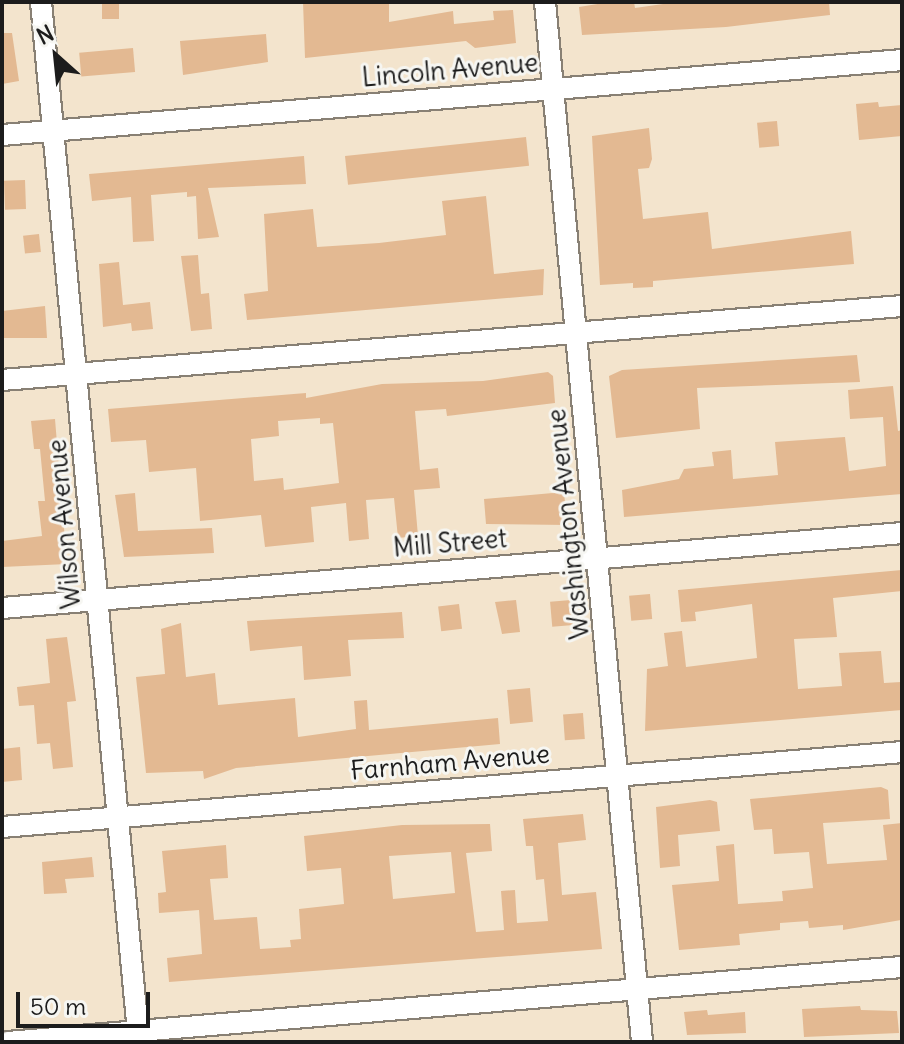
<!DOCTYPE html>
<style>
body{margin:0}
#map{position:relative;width:904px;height:1044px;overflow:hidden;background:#f3e4cd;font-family:Delius,sans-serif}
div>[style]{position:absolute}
.building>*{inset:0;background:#e3b992;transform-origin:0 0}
.roads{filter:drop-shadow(2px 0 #888074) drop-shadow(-2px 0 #888074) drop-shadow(0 2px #888074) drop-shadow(0 -2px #888074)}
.street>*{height:20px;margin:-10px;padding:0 10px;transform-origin:10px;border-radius:10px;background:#fff}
span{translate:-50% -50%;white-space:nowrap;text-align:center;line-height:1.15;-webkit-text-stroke:6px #f6f6f2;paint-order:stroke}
.street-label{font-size:26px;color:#1c1c1c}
.frame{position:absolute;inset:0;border:4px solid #1c1c1c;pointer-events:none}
.north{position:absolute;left:16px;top:16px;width:80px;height:80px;-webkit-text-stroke:6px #f6f6f2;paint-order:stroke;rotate:333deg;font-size:22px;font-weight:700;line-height:32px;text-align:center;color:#1c1c1c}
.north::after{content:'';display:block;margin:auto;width:28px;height:36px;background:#1c1c1c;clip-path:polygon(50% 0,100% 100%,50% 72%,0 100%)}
.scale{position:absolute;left:16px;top:992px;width:134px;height:36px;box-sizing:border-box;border:4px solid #1c1c1c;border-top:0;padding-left:10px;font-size:24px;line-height:28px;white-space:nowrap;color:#1c1c1c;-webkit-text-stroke:6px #f6f6f2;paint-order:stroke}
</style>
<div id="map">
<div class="building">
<i style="left:102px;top:2px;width:17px;height:17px"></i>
<i style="clip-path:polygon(303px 2px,389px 2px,389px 22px,453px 11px,454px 24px,494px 20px,493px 11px,513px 10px,516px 43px,475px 48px,466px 41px,305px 58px)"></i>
<i style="clip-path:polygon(610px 2px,634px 2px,635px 8px,677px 2px,829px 2px,830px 15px,726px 27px,582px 35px,579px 7px)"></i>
<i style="clip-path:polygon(2px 33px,12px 33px,19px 81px,2px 84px)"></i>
<i style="clip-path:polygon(266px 34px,268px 62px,183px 75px,180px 41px)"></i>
<i style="left:133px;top:48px;width:24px;height:54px;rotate:85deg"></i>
<i style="clip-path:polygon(878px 102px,879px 107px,902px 105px,902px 136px,859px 140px,856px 104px)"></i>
<i style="left:777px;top:121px;width:25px;height:20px;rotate:85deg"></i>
<i style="clip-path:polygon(649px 128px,652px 159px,649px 168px,638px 169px,643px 219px,708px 212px,712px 249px,851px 231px,854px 264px,653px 281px,653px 287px,633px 288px,633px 283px,600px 285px,592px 136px)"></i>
<i style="left:526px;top:137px;width:29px;height:182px;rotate:84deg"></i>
<i style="clip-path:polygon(304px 156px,306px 184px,208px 188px,219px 237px,198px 239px,196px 196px,187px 197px,187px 192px,151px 195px,154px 241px,133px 242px,131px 197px,92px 201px,89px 174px)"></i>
<i style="left:25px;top:180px;width:29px;height:21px;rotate:88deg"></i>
<i style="clip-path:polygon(486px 196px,494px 274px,544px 269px,543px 295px,247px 320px,244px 294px,268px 291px,264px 214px,313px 209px,317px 247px,379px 243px,446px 235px,442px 201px)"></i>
<i style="left:39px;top:234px;width:18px;height:16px;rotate:84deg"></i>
<i style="clip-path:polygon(198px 255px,201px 294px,209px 293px,212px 329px,191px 331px,181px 256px)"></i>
<i style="clip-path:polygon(119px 262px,123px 305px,150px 302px,153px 329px,132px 331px,131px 323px,103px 327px,99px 264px)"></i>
<i style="clip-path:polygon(45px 306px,47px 338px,2px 338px,2px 311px)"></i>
<i style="clip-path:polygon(857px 355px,860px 382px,697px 388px,700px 429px,616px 438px,609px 376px,622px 370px)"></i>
<i style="clip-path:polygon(evenodd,548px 372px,553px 376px,555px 403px,447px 416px,446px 409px,415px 411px,420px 470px,438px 468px,440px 488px,414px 490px,418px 536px,398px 538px,394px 498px,366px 500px,369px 539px,349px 541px,346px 503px,311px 507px,314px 542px,265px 547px,261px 515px,200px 521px,196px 468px,149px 472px,146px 440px,111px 442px,108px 409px,306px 393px,306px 398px,382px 384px,483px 381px,548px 372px,320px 418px,320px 424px,333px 423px,339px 483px,284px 490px,283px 478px,254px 481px,251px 439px,279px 436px,278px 421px,320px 418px)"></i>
<i style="clip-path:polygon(893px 386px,898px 431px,902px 430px,902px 494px,624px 517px,622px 490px,679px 479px,684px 469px,714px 466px,712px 452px,731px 450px,733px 479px,778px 475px,775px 442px,845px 437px,849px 471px,886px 466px,883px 417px,850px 419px,848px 390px)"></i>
<i style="clip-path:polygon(55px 419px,67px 564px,2px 567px,2px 541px,42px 536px,38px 501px,45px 501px,40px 449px,34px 449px,31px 421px)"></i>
<i style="clip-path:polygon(564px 492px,567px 525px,486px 524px,484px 499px)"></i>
<i style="clip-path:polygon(135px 493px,138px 531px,212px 528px,214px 553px,124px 557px,115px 495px)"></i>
<i style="clip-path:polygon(902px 570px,902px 591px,833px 598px,837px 637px,794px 639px,798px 689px,842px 686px,839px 653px,881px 651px,884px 683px,901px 682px,902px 710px,645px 731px,647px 669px,668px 666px,664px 633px,682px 631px,686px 667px,757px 658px,752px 604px,695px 612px,696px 621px,681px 622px,678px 590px)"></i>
<i style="left:650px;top:594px;width:25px;height:21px;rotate:85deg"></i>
<i style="clip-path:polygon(516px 600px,520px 632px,502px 634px,495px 602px)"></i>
<i style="left:571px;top:600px;width:25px;height:21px;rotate:85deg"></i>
<i style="left:459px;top:604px;width:25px;height:21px;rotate:83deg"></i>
<i style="clip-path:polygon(402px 612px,404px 638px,348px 640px,351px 676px,304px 680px,302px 646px,250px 651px,247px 621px)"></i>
<i style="clip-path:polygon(181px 623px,186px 677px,215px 673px,218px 705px,295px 698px,298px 737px,356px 729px,354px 701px,367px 700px,369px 730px,498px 718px,500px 744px,236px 768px,204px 779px,203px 771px,146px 773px,136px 677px,165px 674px,161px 629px)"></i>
<i style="clip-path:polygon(67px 637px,76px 701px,67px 702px,73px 767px,53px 769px,50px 743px,37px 744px,34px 705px,19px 706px,17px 687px,50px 683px,46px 639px)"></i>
<i style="left:530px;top:688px;width:34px;height:23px;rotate:85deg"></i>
<i style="left:583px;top:713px;width:26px;height:20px;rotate:86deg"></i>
<i style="clip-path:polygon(20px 747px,22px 780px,2px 782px,2px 749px)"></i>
<i style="clip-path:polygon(881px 787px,888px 790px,890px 819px,823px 823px,827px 864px,887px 860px,883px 825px,902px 823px,901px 920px,843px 930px,843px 925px,809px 928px,808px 921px,780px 923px,780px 930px,739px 934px,740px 945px,679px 950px,672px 885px,719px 881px,716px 846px,734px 844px,738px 904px,783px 901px,782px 891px,813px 888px,809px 852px,774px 854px,772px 829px,754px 830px,750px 799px)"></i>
<i style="clip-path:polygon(710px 800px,717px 802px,720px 831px,678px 835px,680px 866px,660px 868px,656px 807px)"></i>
<i style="clip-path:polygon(evenodd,583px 814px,586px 840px,558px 843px,562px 895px,596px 892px,602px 949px,169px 982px,167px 958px,202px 954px,199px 910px,159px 913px,158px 893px,166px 892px,162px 851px,226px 845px,228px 878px,210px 879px,214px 920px,257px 917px,260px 949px,291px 947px,290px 940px,301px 939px,299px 909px,344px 904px,341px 868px,307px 871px,304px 836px,402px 825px,490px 824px,492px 851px,466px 853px,476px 932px,504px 930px,501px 891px,515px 890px,517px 923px,548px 921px,544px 879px,536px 880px,533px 846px,526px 846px,523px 819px,583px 814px,451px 852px,455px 893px,393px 899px,389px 856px,451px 852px)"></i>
<i style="clip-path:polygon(92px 857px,94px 877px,65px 879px,67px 893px,44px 894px,42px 862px)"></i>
<i style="clip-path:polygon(860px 1006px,861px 1010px,897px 1011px,899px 1033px,804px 1037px,802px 1009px)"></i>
<i style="clip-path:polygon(707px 1010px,708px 1015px,745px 1012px,746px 1033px,687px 1035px,684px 1012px)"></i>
</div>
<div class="roads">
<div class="street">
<i style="left:41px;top:2px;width:1045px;rotate:84.62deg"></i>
<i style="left:545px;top:2px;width:1045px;rotate:84.67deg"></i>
<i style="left:2px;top:135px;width:903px;rotate:-4.76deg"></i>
<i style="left:2px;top:380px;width:903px;rotate:-4.7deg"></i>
<i style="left:2px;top:608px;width:903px;rotate:-4.76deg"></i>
<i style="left:2px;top:827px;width:903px;rotate:-4.76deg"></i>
<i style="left:8px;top:1042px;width:897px;rotate:-4.8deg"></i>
</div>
</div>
<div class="street-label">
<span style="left:450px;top:70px;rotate:-5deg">Lincoln Avenue</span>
<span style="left:64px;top:524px;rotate:-95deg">Wilson Avenue</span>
<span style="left:568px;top:524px;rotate:-96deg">Washington Avenue</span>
<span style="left:450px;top:543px;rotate:-5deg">Mill Street</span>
<span style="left:450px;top:762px;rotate:-5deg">Farnham Avenue</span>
</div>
<div class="frame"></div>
<div class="north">N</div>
<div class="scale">50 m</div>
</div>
